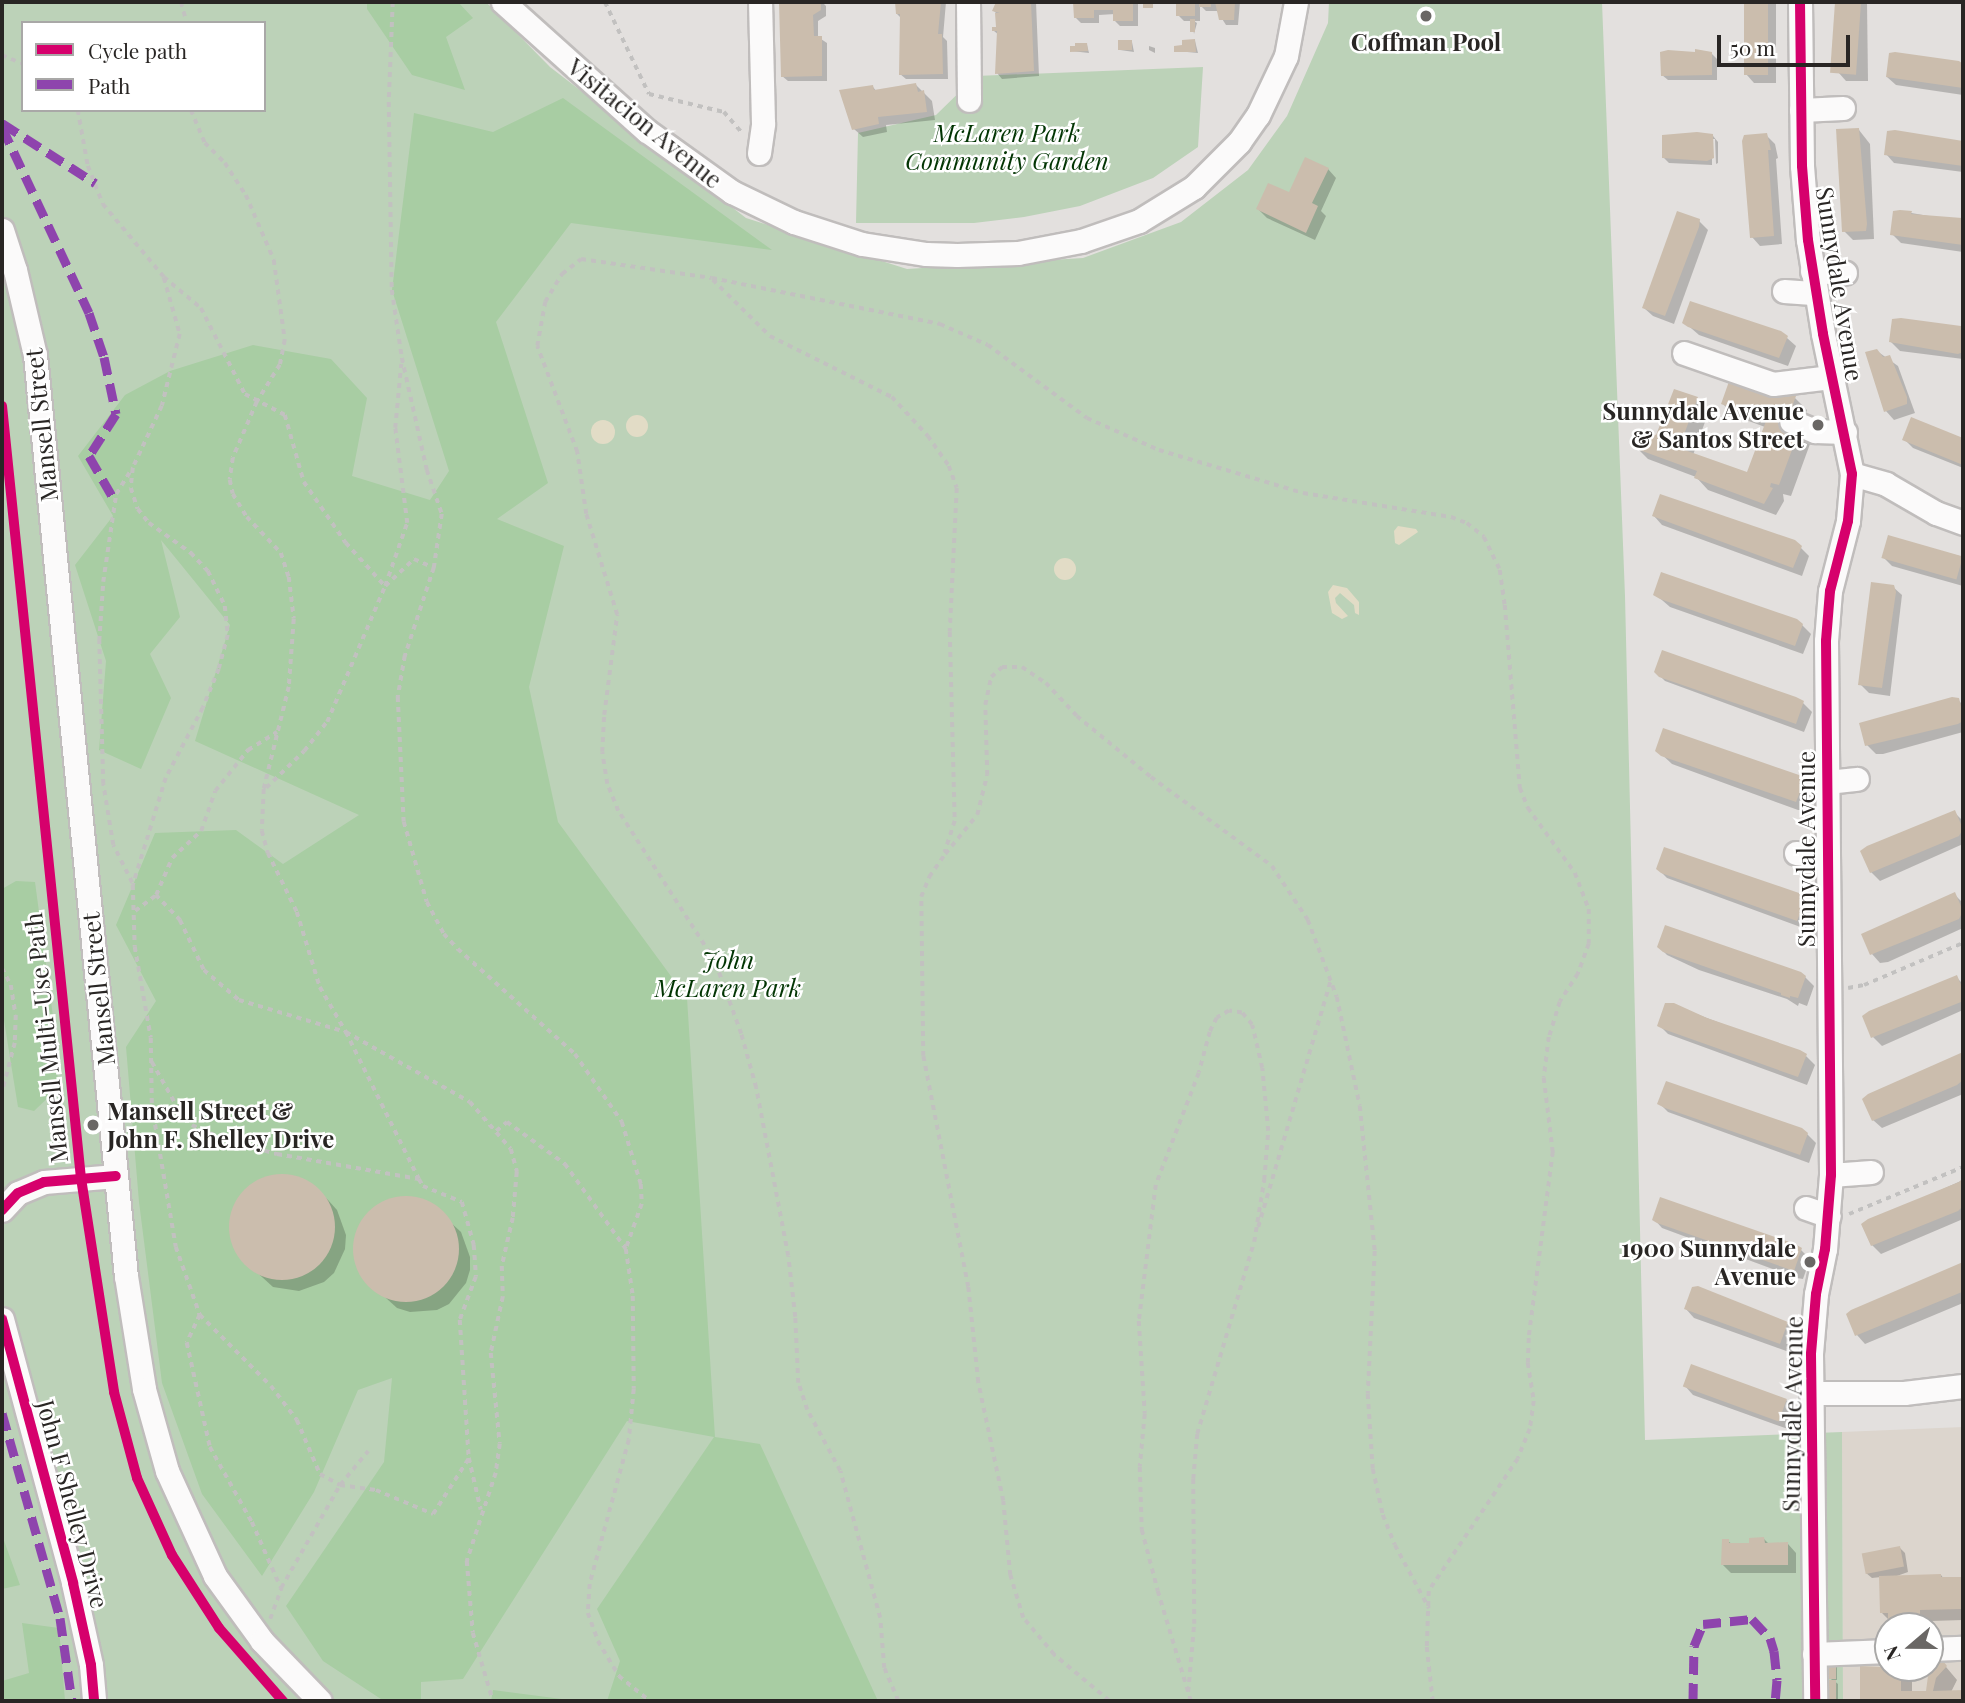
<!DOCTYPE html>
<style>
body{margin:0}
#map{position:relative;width:1965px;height:1703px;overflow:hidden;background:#e3e0de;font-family:"Playfair Display",serif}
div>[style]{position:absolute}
.built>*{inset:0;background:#dcd5cd}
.green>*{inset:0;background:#bcd2b8}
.forest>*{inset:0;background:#a8cda3}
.sand>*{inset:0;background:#e2dcc6}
.round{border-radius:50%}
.shadow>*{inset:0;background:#0003}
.building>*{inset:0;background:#cbbdad;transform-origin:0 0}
.path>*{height:3.5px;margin-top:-1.75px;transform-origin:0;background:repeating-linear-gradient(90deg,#c2c1c0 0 5px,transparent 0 10px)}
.roads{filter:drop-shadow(2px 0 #c0bdbc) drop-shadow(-2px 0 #c0bdbc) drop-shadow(0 2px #c0bdbc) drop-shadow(0 -2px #c0bdbc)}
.minor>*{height:23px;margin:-11.5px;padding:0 11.5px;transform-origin:11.5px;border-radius:11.5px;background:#fbfafa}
.quiet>*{height:9px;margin-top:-4.5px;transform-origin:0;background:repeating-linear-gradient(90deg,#8e44ad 0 18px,transparent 0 27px)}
.cycleway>*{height:10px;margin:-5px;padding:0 5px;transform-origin:5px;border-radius:5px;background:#d6006c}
.dots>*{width:19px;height:19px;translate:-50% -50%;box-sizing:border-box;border:4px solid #fff;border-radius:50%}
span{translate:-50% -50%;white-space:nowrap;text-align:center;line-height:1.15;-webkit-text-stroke:5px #fff;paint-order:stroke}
.poi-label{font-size:24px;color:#292624;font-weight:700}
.right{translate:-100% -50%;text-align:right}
.left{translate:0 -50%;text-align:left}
.street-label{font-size:24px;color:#292624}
.park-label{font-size:24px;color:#023503;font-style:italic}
.frame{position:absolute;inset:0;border:4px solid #292624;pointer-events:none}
.legend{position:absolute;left:21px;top:21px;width:245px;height:91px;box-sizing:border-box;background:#fff;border:2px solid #a9a8a7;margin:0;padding:9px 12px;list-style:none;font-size:21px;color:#292624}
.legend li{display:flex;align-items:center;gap:14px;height:35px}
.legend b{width:35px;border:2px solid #a9a8a7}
.north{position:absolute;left:1874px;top:1612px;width:70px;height:70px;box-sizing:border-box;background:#fff;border:2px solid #a9a8a7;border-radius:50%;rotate:250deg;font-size:19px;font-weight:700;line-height:28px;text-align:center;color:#292624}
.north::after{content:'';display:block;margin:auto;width:24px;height:32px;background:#6a6765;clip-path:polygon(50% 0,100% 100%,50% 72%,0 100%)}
.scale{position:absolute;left:1717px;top:35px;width:133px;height:32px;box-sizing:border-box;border:4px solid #292624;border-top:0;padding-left:9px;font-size:21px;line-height:24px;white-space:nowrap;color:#292624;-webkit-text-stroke:5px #fff;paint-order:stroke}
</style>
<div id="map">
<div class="built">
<i style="clip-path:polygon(evenodd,1963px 1427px,1963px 1701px,1843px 1701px,1842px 1432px,1963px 1427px,1888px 1626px,1930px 1626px,1930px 1668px,1888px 1668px,1888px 1626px)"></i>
</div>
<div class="green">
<i style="clip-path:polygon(evenodd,2px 2px,486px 2px,550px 67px,746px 218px,907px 269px,1083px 258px,1181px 222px,1248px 170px,1287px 116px,1328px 23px,1329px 2px,1602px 2px,1625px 596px,1645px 1440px,1842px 1432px,1843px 1701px,2px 1701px,2px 2px,23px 23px,264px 23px,264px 110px,23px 110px,23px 23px)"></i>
<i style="clip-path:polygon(1203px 67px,1198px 147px,1153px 178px,1080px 206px,1024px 217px,974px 223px,856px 223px,858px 133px,936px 115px,976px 76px)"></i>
</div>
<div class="forest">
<i style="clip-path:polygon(367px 2px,458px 2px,473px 18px,446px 37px,465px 90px,412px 75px,367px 9px)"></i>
<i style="clip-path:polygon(563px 98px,772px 250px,571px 223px,496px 322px,548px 483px,497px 519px,564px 546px,529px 687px,558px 822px,687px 998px,715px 1437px,760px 1444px,878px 1701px,607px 1701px,620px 1661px,597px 1609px,714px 1437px,627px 1421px,463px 1679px,421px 1682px,421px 1701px,384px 1701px,323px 1661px,286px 1606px,384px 1462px,392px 1378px,358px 1390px,314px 1492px,262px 1576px,202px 1494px,162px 1383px,139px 1202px,126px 1047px,156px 1001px,116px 925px,155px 833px,236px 830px,283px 864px,359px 815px,195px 741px,230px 625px,161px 540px,180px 617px,150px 654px,171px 698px,141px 769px,99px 750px,106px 661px,75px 565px,113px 516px,78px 456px,125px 395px,170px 371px,253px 345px,331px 359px,367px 398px,352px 476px,430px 500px,449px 471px,392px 290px,414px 113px,493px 132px)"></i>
<i style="clip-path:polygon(16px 881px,35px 882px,59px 1061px,56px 1090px,34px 1111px,18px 1107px,2px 1008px,2px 889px)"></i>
<i style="clip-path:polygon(2px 1535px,20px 1585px,2px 1589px)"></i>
<i style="clip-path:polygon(22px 1623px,59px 1628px,65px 1701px,2px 1701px,2px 1681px,29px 1673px)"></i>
<i style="clip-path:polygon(493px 1690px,577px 1701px,491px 1701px)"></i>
</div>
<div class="sand">
<i class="round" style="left:626px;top:415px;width:22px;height:22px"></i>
<i class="round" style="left:591px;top:420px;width:24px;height:24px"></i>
<i style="clip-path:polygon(1398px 526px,1416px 529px,1418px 532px,1399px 545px,1395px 543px,1394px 531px)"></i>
<i class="round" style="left:1054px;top:558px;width:22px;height:22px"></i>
<i style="clip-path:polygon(1333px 585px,1347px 588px,1359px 602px,1359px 615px,1355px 613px,1354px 605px,1340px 593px,1335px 598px,1336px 603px,1348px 616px,1342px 619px,1332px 613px,1328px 592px)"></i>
</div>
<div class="shadow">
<i style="clip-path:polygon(780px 2px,822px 2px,826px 6px,826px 16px,818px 21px,818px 37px,827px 43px,827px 81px,788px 81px,782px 76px)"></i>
<i style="clip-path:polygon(897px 2px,946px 2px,943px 37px,947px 41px,948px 79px,906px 79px,900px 74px,901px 18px,897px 14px)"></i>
<i style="clip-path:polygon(997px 2px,1036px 2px,1039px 76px,1002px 79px,997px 73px,999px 35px,994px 31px,998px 29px,997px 14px,994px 11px,998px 8px)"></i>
<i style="clip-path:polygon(1075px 2px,1138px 2px,1138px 26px,1120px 26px,1115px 21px,1115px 14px,1099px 15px,1099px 23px,1081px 23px,1075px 17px)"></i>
<i style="clip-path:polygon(1178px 2px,1240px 2px,1238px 25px,1226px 25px,1217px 11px,1206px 11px,1200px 5px,1200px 21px,1194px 21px,1197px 23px,1194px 34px,1192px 21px,1184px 21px,1178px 15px)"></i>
<i style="clip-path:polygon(1744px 2px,1776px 2px,1776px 83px,1754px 83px,1746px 74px)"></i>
<i style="clip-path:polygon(1837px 2px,1867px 2px,1868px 81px,1846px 81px,1838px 72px)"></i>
<i style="clip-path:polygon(1195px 41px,1198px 53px,1176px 51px)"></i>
<i style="clip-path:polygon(1132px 42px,1134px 52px,1120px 50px)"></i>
<i style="clip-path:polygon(1087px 45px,1089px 53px,1071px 51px)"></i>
<i style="clip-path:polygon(1149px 46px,1155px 48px,1155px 53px,1149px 50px)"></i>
<i style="clip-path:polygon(1711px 53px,1717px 59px,1717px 80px,1668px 80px,1662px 75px)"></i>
<i style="clip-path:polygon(1890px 55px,1963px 65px,1963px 95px,1896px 85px,1887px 77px)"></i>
<i style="clip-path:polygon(916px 85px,932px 101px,935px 120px,886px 125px,887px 132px,863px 137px,854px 129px,873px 87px,877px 92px)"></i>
<i style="clip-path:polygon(1859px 130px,1870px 144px,1874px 239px,1853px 240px,1844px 231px)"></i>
<i style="clip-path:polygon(1889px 133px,1963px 143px,1963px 172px,1894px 163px,1886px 154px)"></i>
<i style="clip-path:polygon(1766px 135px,1775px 144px,1778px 158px,1776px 159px,1782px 244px,1760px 246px,1752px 237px)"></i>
<i style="clip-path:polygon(1713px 136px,1718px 142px,1718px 163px,1716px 164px,1715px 139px,1712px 139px,1712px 165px,1669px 163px,1664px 158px)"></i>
<i style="clip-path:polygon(1328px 169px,1336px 178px,1321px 211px,1326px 216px,1315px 240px,1267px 218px,1258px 209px,1290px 195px)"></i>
<i style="clip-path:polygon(1900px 211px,1963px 222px,1963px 252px,1901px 243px,1892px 234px)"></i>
<i style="clip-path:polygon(1699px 221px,1708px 230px,1674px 324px,1653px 316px,1644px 308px)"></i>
<i style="clip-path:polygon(1894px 321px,1963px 329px,1963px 359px,1900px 351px,1891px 342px)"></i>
<i style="clip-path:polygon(1684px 322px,1787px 338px,1796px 346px,1788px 366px,1699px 335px)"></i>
<i style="clip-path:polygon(1877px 351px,1898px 366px,1915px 413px,1894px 420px,1886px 411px)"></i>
<i style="clip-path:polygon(1795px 398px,1807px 410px,1799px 433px,1810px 444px,1791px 496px,1783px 494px,1784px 501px,1776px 515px,1708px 490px,1696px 477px,1648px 459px,1636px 447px,1657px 438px,1697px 399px,1709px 411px,1693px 455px,1748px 474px,1765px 427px,1735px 416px,1723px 404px)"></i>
<i style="clip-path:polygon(1912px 419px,1963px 440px,1963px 468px,1913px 448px,1904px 439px)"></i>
<i style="clip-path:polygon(1654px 516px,1800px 547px,1809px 556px,1802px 576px,1662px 525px)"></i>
<i style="clip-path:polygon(1889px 537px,1963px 557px,1963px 586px,1892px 566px,1883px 557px)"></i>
<i style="clip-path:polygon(1893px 587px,1902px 595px,1890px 696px,1869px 693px,1860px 684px)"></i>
<i style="clip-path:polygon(1655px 594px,1802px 625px,1811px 634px,1803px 654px,1670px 607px)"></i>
<i style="clip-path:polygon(1656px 672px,1803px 703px,1812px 712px,1804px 732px,1665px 681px)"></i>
<i style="clip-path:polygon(1958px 700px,1963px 705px,1963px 732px,1883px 754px,1876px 754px,1867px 745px)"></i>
<i style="clip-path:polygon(1657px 750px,1804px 781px,1812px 790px,1805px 810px,1798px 810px,1672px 764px)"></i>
<i style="clip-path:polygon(1954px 812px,1963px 821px,1963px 844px,1880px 881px,1871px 872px)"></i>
<i style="clip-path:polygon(1658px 869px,1805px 900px,1813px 909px,1806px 929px,1667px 878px)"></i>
<i style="clip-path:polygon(1955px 895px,1963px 903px,1963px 928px,1888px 962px,1880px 963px,1872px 954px)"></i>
<i style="clip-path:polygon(1659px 947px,1805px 977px,1814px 986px,1807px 1006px,1799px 1003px,1798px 1006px,1787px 999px,1699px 970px,1667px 955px)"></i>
<i style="clip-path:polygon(1956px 977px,1963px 984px,1963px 1010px,1882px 1046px,1873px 1037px)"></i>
<i style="clip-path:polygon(1673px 1005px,1806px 1056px,1815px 1065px,1807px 1085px,1668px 1034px,1659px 1025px)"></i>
<i style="clip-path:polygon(1963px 1054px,1963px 1094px,1882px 1128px,1873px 1120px,1949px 1060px)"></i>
<i style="clip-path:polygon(1659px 1103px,1807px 1134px,1816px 1143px,1809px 1163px,1668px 1112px)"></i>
<i style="clip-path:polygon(290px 1176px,315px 1187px,328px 1200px,337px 1210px,346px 1235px,345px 1249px,334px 1273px,324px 1282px,299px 1291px,273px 1287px,239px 1256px,233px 1245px,231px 1218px,235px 1205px,252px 1185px,264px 1178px)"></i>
<i style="clip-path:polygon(1963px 1180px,1963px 1219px,1881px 1254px,1872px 1245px,1863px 1225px)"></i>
<i style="clip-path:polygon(415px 1198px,428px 1202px,461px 1232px,470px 1257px,470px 1270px,466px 1283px,449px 1304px,437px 1310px,410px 1312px,397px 1308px,364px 1278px,357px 1266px,355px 1239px,359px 1227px,377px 1206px,388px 1200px)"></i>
<i style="clip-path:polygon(1654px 1219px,1801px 1250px,1810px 1259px,1803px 1279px,1797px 1278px,1662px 1228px)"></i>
<i style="clip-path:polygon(1963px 1264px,1963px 1303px,1865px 1344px,1857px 1335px,1848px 1315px)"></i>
<i style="clip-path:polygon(1686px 1309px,1787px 1323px,1796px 1332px,1789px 1352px,1694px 1318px)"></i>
<i style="clip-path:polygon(1685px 1386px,1786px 1400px,1795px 1409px,1788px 1429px,1693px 1395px)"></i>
<i style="clip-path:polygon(1764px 1539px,1769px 1544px,1788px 1544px,1796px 1553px,1796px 1573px,1731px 1573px,1722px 1564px,1728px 1541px,1733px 1545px,1750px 1545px)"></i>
<i style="clip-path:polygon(1900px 1548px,1905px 1553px,1908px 1572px,1894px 1577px,1941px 1575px,1944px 1579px,1963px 1579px,1963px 1620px,1931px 1621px,1932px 1639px,1930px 1626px,1890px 1626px,1889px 1620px,1882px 1613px,1881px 1577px,1872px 1578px,1866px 1573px)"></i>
<i style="clip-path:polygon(1829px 1661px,1837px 1663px,1837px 1680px,1833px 1680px,1838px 1684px,1838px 1701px,1830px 1699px,1834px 1682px,1830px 1678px)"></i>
<i style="clip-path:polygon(1941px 1661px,1957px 1680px,1951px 1692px,1963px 1692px,1963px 1701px,1862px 1701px,1862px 1668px,1901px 1668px,1912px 1679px,1912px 1693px,1927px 1692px)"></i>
</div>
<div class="building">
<i style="clip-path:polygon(779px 2px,821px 2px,821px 10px,813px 15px,814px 36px,822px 36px,822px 76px,781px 77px)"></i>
<i style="clip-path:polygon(895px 2px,941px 2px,938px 34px,942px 34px,943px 74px,899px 75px,900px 14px,896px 14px)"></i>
<i style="clip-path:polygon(996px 2px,1031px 2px,1034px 71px,995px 74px,997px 31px,992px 31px,992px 27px,996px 27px,995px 13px,1000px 13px,992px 11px)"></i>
<i style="clip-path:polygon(1073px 2px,1133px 2px,1133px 21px,1113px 21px,1113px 10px,1094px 10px,1094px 18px,1074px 18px)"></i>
<i style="left:1143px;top:2px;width:10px;height:6px"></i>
<i style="left:1176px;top:2px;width:19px;height:14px"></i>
<i style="left:1199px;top:2px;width:12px;height:5px"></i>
<i style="clip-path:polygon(1215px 2px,1235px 2px,1234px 20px,1219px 20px)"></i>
<i style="left:1744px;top:2px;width:24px;height:73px"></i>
<i style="left:1835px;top:2px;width:26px;height:71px;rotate:4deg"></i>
<i style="left:1190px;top:19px;width:5px;height:13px"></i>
<i style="clip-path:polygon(1195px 39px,1196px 52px,1174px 52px,1174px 46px,1182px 45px,1182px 40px)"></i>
<i style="left:1118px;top:40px;width:14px;height:10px"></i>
<i style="clip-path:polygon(1075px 43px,1087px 43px,1088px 51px,1070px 52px,1070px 46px,1075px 46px)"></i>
<i style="clip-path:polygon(1695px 49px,1712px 52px,1712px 75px,1661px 76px,1660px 52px,1668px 50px,1695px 52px)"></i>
<i style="clip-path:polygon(1895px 52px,1959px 61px,1963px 64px,1963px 88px,1886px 77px,1889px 53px)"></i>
<i style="clip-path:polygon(916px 83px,918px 92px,924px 90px,927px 112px,878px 117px,879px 124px,852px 130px,839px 90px,873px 85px,874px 90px)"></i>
<i style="clip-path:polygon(1859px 128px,1867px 224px,1866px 231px,1842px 232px,1836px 129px)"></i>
<i style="clip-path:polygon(1895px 130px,1963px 141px,1963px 166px,1884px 155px,1887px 131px)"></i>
<i style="clip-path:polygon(1697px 132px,1713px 134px,1714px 158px,1707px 161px,1662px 158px,1662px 135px)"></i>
<i style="clip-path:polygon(1767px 133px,1771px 150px,1768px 150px,1774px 236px,1750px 238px,1742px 141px,1744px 135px)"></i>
<i style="clip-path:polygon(1305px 157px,1329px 168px,1312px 203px,1318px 206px,1306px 233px,1256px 209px,1268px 183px,1289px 192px)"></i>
<i style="clip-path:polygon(1900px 210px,1912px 211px,1911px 214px,1962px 218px,1963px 245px,1890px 235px,1893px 211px)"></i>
<i style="clip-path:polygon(1677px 211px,1700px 219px,1699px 227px,1665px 316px,1642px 308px)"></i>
<i style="clip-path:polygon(1690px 301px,1781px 331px,1788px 336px,1779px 358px,1688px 327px,1682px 323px)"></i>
<i style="clip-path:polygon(1901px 318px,1961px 326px,1963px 352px,1958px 354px,1889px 342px,1892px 319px)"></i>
<i style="clip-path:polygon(1877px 349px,1883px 357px,1890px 355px,1907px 397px,1907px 404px,1884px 412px,1865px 352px)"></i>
<i style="clip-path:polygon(1732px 373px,1796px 396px,1785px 426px,1799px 431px,1779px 485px,1771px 483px,1770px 487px,1773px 488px,1764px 504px,1694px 478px,1697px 471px,1634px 448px,1640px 429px,1656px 435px,1674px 389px,1698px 397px,1679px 448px,1747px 472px,1766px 421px,1721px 404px)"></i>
<i style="clip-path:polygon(1911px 417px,1963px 438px,1963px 465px,1902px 440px)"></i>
<i style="clip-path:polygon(1660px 494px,1795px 540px,1802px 546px,1793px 568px,1652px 516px)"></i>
<i style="left:1888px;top:535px;width:78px;height:24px;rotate:16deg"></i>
<i style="clip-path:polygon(1661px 572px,1797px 619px,1803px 624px,1795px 646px,1660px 599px,1653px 595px)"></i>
<i style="clip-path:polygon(1871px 582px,1894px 585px,1896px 592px,1882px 688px,1858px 685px)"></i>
<i style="clip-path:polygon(1662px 650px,1796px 697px,1804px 701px,1796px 724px,1659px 677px,1654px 672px)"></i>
<i style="clip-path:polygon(1952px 697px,1959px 698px,1963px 715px,1963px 721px,1958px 724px,1865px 746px,1859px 723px)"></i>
<i style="clip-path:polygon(1663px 728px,1799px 775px,1805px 780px,1796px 802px,1661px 756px,1655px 751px)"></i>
<i style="clip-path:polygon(1955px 810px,1963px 829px,1959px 836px,1870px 873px,1860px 851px,1867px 846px)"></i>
<i style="clip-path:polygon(1664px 847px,1799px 893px,1806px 898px,1797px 921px,1661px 873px,1656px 869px)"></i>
<i style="clip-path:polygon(1955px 892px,1963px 911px,1959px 919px,1870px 955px,1861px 934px)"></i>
<i style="clip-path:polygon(1665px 925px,1801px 972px,1806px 976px,1798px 998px,1790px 996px,1790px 998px,1781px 995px,1781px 993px,1663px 952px,1657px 947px)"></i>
<i style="clip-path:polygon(1957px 975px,1963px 990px,1961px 1002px,1871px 1038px,1862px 1016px,1869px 1011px)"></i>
<i style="clip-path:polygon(1665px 1003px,1674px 1003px,1707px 1018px,1800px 1050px,1807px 1054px,1798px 1077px,1663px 1029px,1657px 1026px)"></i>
<i style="clip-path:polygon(1963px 1052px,1963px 1080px,1957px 1085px,1872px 1121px,1862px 1099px,1868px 1094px)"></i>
<i style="clip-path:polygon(1666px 1081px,1802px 1128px,1808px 1133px,1800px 1155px,1665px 1108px,1657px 1104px)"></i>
<i class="round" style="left:229px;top:1174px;width:106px;height:106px"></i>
<i style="clip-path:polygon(1963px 1178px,1963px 1206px,1958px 1211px,1871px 1246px,1861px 1224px,1868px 1219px,1959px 1182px)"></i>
<i class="round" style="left:353px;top:1196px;width:106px;height:106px"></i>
<i style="clip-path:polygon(1660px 1197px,1795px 1244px,1802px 1248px,1794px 1271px,1657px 1223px,1652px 1220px)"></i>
<i style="clip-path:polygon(1963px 1262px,1962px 1292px,1855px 1336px,1846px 1314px,1851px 1310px)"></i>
<i style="clip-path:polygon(1698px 1286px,1788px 1322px,1780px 1344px,1684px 1309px,1692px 1287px)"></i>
<i style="left:1691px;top:1364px;width:102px;height:24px;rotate:20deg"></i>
<i style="clip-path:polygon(1764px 1537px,1765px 1543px,1788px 1542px,1788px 1565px,1721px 1565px,1722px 1539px,1729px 1539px,1729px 1543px,1749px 1543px,1749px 1538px)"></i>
<i style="left:1900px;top:1546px;width:21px;height:39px;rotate:79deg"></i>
<i style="clip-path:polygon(1941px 1574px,1941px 1577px,1963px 1577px,1963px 1609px,1920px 1610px,1920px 1626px,1888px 1626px,1888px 1613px,1880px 1613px,1879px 1576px)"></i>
<i style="clip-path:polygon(1941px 1658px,1947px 1666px,1936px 1678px,1933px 1691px,1963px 1690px,1963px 1701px,1860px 1701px,1860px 1666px,1901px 1668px,1901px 1691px,1926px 1691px,1928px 1676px)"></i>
<i style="left:1828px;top:1659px;width:8px;height:20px"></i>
<i style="left:1836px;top:1680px;width:20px;height:8px;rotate:90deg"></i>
</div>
<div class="path">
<i style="left:181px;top:2px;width:22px;rotate:74deg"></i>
<i style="left:393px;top:2px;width:100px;rotate:92.3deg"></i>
<i style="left:389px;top:102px;width:188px;rotate:89.1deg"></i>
<i style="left:392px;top:290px;width:69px;rotate:81.6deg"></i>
<i style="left:402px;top:358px;width:115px;rotate:77.4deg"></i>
<i style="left:427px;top:470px;width:46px;rotate:71.2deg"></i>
<i style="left:442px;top:514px;width:55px;rotate:98.4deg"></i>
<i style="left:605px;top:2px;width:102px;rotate:64.4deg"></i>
<i style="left:649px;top:94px;width:77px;rotate:13.5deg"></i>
<i style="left:724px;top:112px;width:28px;rotate:49deg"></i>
<i style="left:2px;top:55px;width:23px;rotate:23deg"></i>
<i style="left:78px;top:110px;width:57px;rotate:79.9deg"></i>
<i style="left:88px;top:166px;width:41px;rotate:68.5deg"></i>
<i style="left:103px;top:204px;width:95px;rotate:50.1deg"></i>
<i style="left:164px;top:277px;width:48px;rotate:40deg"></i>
<i style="left:201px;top:308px;width:97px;rotate:62.9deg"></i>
<i style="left:245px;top:394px;width:45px;rotate:27.7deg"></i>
<i style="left:285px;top:415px;width:70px;rotate:74.2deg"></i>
<i style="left:304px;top:482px;width:74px;rotate:55.5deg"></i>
<i style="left:346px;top:543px;width:58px;rotate:47.8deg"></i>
<i style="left:385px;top:586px;width:40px;rotate:-43deg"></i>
<i style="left:414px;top:559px;width:22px;rotate:24deg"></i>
<i style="left:434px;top:568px;width:93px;rotate:108.2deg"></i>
<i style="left:405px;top:656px;width:42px;rotate:99.7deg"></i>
<i style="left:398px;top:697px;width:125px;rotate:87.3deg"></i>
<i style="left:404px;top:822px;width:83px;rotate:74deg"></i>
<i style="left:427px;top:902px;width:36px;rotate:62deg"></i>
<i style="left:444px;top:934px;width:21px;rotate:47deg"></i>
<i style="left:458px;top:949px;width:157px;rotate:41.9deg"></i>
<i style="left:575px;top:1054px;width:83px;rotate:55.3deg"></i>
<i style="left:622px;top:1122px;width:65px;rotate:73deg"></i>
<i style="left:641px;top:1184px;width:20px;rotate:87deg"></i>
<i style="left:642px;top:1204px;width:48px;rotate:109.6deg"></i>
<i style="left:626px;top:1249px;width:48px;rotate:81.5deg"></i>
<i style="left:633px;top:1296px;width:93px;rotate:89.4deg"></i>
<i style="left:634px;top:1389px;width:51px;rotate:95.6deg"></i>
<i style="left:629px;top:1440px;width:149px;rotate:105.2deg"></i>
<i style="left:590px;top:1584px;width:29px;rotate:94deg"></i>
<i style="left:588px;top:1613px;width:30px;rotate:70deg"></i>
<i style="left:598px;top:1641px;width:41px;rotate:59deg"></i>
<i style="left:619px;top:1676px;width:40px;rotate:39deg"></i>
<i style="left:191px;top:110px;width:36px;rotate:67deg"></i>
<i style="left:205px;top:143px;width:28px;rotate:45deg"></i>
<i style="left:225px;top:163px;width:38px;rotate:57deg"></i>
<i style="left:246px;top:195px;width:71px;rotate:66.7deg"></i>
<i style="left:274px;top:260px;width:81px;rotate:82.2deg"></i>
<i style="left:285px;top:340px;width:25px;rotate:101deg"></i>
<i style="left:280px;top:365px;width:44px;rotate:121.9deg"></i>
<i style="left:257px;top:402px;width:61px;rotate:113.2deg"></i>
<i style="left:233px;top:458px;width:22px;rotate:98deg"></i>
<i style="left:230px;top:480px;width:14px;rotate:78deg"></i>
<i style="left:233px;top:494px;width:27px;rotate:59deg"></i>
<i style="left:247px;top:517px;width:50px;rotate:46.6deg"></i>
<i style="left:281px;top:553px;width:25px;rotate:72deg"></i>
<i style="left:289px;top:577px;width:42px;rotate:83.2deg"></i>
<i style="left:294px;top:619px;width:68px;rotate:94.2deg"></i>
<i style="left:289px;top:687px;width:105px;rotate:103.8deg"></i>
<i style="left:264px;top:789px;width:42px;rotate:92.7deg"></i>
<i style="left:262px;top:831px;width:23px;rotate:75deg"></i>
<i style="left:268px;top:853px;width:66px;rotate:63.8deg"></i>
<i style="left:297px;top:912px;width:78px;rotate:73deg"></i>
<i style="left:320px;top:987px;width:52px;rotate:60deg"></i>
<i style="left:346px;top:1032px;width:142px;rotate:29.4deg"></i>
<i style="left:470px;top:1102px;width:62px;rotate:48.9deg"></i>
<i style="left:511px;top:1149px;width:24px;rotate:75deg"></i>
<i style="left:517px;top:1172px;width:46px;rotate:95deg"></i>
<i style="left:513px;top:1218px;width:49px;rotate:102.9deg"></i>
<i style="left:502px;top:1266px;width:31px;rotate:88deg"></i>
<i style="left:503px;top:1297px;width:57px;rotate:102.1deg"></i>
<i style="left:491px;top:1353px;width:91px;rotate:84.4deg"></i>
<i style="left:500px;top:1444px;width:29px;rotate:98deg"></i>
<i style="left:496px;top:1473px;width:93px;rotate:108.2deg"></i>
<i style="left:467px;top:1561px;width:72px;rotate:85.2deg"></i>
<i style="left:473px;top:1633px;width:71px;rotate:73.6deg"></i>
<i style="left:164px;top:278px;width:58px;rotate:74.1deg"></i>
<i style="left:180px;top:334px;width:74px;rotate:104deg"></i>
<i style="left:162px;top:406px;width:68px;rotate:115.1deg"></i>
<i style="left:133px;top:468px;width:20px;rotate:96deg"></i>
<i style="left:131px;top:488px;width:22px;rotate:72deg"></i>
<i style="left:138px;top:509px;width:18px;rotate:52deg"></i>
<i style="left:149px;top:523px;width:52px;rotate:35.5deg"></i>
<i style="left:191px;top:553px;width:25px;rotate:47deg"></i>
<i style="left:208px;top:571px;width:39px;rotate:64deg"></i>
<i style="left:225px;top:606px;width:29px;rotate:84deg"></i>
<i style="left:228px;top:635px;width:35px;rotate:105deg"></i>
<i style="left:219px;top:669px;width:42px;rotate:112.3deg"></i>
<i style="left:203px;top:708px;width:79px;rotate:117.9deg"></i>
<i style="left:166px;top:778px;width:112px;rotate:107.1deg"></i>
<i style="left:133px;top:885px;width:62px;rotate:88.2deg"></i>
<i style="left:135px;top:947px;width:92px;rotate:80deg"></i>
<i style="left:151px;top:1038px;width:67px;rotate:89.1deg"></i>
<i style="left:152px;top:1105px;width:144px;rotate:80.4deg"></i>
<i style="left:176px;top:1247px;width:72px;rotate:70.6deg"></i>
<i style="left:200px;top:1315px;width:100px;rotate:45deg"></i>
<i style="left:271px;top:1386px;width:43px;rotate:52.6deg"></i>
<i style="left:297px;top:1420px;width:59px;rotate:66.9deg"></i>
<i style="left:320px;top:1474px;width:23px;rotate:29deg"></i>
<i style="left:340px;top:1485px;width:36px;rotate:8deg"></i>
<i style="left:376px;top:1490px;width:62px;rotate:22.8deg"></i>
<i style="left:433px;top:1514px;width:67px;rotate:-57.3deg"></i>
<i style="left:469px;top:1458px;width:53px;rotate:77deg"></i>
<i style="left:713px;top:280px;width:80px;rotate:44.5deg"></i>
<i style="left:770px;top:336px;width:136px;rotate:26.6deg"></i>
<i style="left:892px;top:397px;width:53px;rotate:47.3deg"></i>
<i style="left:928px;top:436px;width:37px;rotate:55deg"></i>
<i style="left:949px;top:466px;width:23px;rotate:70deg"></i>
<i style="left:957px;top:488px;width:144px;rotate:92.8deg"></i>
<i style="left:950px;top:632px;width:189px;rotate:88.5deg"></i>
<i style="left:955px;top:821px;width:33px;rotate:108deg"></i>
<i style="left:266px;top:788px;width:53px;rotate:-44.2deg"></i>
<i style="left:304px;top:751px;width:37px;rotate:-52deg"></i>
<i style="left:327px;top:722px;width:148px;rotate:-66.9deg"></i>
<i style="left:385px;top:586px;width:67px;rotate:-70.8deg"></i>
<i style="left:407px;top:523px;width:96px;rotate:-97.2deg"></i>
<i style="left:395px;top:428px;width:64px;rotate:-84.6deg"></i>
<i style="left:132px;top:883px;width:42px;rotate:-116.6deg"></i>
<i style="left:113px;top:845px;width:62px;rotate:-99.3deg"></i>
<i style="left:103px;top:784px;width:143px;rotate:-91.6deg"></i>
<i style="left:99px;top:641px;width:59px;rotate:-86.1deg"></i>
<i style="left:103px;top:582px;width:89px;rotate:-81.6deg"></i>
<i style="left:116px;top:494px;width:31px;rotate:-58deg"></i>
<i style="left:156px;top:895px;width:35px;rotate:46deg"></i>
<i style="left:180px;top:920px;width:55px;rotate:64.4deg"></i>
<i style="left:204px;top:970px;width:46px;rotate:40.6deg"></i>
<i style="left:239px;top:1000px;width:112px;rotate:16.7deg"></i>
<i style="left:346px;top:1032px;width:164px;rotate:63.6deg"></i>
<i style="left:135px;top:911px;width:26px;rotate:-37deg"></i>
<i style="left:156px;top:895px;width:40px;rotate:-66.6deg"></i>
<i style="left:172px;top:858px;width:40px;rotate:-43deg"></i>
<i style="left:201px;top:831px;width:42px;rotate:-70.7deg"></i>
<i style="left:215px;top:791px;width:53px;rotate:-51.2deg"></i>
<i style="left:248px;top:750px;width:34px;rotate:-32deg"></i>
<i style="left:2px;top:968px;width:19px;rotate:62deg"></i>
<i style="left:11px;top:985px;width:30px;rotate:81deg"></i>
<i style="left:16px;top:1015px;width:28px;rotate:92deg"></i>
<i style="left:15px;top:1043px;width:52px;rotate:104.6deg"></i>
<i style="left:1848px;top:988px;width:16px;rotate:-11deg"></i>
<i style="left:1864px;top:985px;width:108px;rotate:-23deg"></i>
<i style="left:152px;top:1062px;width:55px;rotate:60.6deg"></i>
<i style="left:179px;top:1110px;width:20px;rotate:49deg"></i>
<i style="left:192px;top:1125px;width:37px;rotate:24deg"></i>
<i style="left:226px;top:1140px;width:53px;rotate:15.4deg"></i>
<i style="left:277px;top:1154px;width:144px;rotate:10deg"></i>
<i style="left:419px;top:1179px;width:8px;rotate:60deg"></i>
<i style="left:423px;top:1186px;width:42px;rotate:22.3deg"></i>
<i style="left:462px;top:1202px;width:45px;rotate:74.4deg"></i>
<i style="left:474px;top:1245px;width:32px;rotate:86deg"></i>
<i style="left:476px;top:1277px;width:46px;rotate:110.4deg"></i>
<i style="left:460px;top:1320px;width:138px;rotate:86.3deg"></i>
<i style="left:496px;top:1131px;width:14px;rotate:-39deg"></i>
<i style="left:507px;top:1122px;width:72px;rotate:35.9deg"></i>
<i style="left:565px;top:1164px;width:105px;rotate:54.3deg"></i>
<i style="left:1849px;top:1214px;width:123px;rotate:-22.4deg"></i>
<i style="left:1258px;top:1227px;width:259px;rotate:-73.6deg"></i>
<i style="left:200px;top:1315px;width:31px;rotate:115deg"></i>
<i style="left:187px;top:1343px;width:107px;rotate:77.5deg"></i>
<i style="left:210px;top:1447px;width:86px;rotate:60.8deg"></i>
<i style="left:252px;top:1522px;width:72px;rotate:66.3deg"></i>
<i style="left:270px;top:1619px;width:33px;rotate:-70deg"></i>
<i style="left:281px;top:1588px;width:119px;rotate:-60.2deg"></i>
<i style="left:340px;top:1485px;width:44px;rotate:-50.5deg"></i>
<i style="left:276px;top:1686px;width:11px;rotate:75deg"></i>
<i style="left:1188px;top:1692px;width:68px;rotate:-85deg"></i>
<i style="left:1194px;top:1624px;width:145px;rotate:-90.4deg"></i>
<i style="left:1193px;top:1479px;width:45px;rotate:-84.9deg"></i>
<i style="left:1197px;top:1434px;width:200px;rotate:-73.5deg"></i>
<i style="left:1254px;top:1242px;width:63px;rotate:-80.8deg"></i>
<i style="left:1264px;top:1180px;width:49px;rotate:-85.3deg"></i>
<i style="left:1268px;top:1131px;width:63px;rotate:-95.4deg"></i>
<i style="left:1262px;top:1068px;width:44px;rotate:-103.1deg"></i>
<i style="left:1252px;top:1025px;width:16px;rotate:-130deg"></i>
<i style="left:1242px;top:1013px;width:13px;rotate:-171deg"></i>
<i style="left:1229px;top:1011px;width:14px;rotate:150deg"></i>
<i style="left:1217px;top:1018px;width:16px;rotate:117deg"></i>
<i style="left:1210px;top:1032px;width:42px;rotate:105deg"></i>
<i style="left:1199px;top:1073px;width:120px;rotate:111deg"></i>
<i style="left:1156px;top:1185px;width:137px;rotate:97.1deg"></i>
<i style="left:1139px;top:1321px;width:93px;rotate:86.3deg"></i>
<i style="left:1145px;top:1414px;width:53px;rotate:95.4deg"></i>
<i style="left:1140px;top:1467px;width:63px;rotate:88.2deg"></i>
<i style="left:1142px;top:1530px;width:63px;rotate:75.3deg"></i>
<i style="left:1158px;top:1591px;width:115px;rotate:73.3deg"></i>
<i style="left:898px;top:1701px;width:36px;rotate:-113deg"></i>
<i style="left:884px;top:1668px;width:50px;rotate:-94.6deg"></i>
<i style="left:880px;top:1618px;width:152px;rotate:-105.2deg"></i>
<i style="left:840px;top:1471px;width:69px;rotate:-118.4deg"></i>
<i style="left:807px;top:1410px;width:28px;rotate:-108deg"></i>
<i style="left:798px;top:1383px;width:66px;rotate:-92.6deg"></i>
<i style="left:795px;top:1317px;width:61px;rotate:-96.5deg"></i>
<i style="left:788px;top:1256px;width:171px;rotate:-100.8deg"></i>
<i style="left:756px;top:1088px;width:56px;rotate:-105.5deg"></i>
<i style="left:741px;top:1034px;width:77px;rotate:-109.9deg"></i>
<i style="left:715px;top:962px;width:179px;rotate:-122.7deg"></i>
<i style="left:618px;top:811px;width:29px;rotate:-112deg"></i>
<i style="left:607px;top:784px;width:32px;rotate:-99deg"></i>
<i style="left:602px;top:752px;width:37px;rotate:-87deg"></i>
<i style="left:604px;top:715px;width:101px;rotate:-82.6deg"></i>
<i style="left:617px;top:615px;width:106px;rotate:-107.1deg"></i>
<i style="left:586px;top:514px;width:63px;rotate:-98.3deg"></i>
<i style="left:577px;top:452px;width:113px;rotate:-110.7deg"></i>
<i style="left:537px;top:346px;width:45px;rotate:-79.7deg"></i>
<i style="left:545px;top:302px;width:33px;rotate:-59deg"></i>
<i style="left:562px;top:274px;width:24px;rotate:-38deg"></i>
<i style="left:581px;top:259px;width:132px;rotate:8.3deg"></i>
<i style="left:712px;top:278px;width:233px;rotate:11.4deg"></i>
<i style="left:940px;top:324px;width:52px;rotate:23.6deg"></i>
<i style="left:988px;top:345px;width:123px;rotate:36.4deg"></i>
<i style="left:1087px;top:418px;width:79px;rotate:24deg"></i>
<i style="left:1159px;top:450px;width:150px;rotate:16.6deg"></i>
<i style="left:1303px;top:493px;width:150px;rotate:9.2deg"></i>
<i style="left:1451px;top:517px;width:17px;rotate:21deg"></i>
<i style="left:1467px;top:523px;width:22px;rotate:39deg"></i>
<i style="left:1484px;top:537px;width:37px;rotate:64deg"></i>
<i style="left:1500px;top:570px;width:35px;rotate:82deg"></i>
<i style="left:1505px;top:605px;width:184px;rotate:85.3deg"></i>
<i style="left:1520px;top:788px;width:22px;rotate:68deg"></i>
<i style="left:1528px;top:808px;width:80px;rotate:54.1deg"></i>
<i style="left:1575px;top:873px;width:39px;rotate:69deg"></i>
<i style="left:1589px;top:909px;width:35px;rotate:90deg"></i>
<i style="left:1589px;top:944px;width:32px;rotate:110deg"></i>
<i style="left:1578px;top:974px;width:33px;rotate:123deg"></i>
<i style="left:1560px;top:1002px;width:37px;rotate:107deg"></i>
<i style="left:1549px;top:1037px;width:41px;rotate:97deg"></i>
<i style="left:1544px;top:1078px;width:75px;rotate:83.1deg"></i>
<i style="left:1553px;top:1152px;width:188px;rotate:97.4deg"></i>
<i style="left:1529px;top:1338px;width:25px;rotate:92deg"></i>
<i style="left:1528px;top:1363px;width:38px;rotate:81deg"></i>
<i style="left:1534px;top:1401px;width:28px;rotate:98deg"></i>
<i style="left:1530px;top:1429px;width:32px;rotate:112deg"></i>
<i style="left:1518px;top:1459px;width:159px;rotate:124deg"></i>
<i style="left:1429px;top:1591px;width:56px;rotate:92deg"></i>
<i style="left:1427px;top:1647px;width:54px;rotate:83.7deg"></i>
<i style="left:1109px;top:1701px;width:72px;rotate:-140.1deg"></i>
<i style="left:1054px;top:1655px;width:48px;rotate:-130deg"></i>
<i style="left:1023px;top:1618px;width:45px;rotate:-106.8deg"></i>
<i style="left:1010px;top:1575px;width:74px;rotate:-95.4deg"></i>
<i style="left:1003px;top:1501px;width:122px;rotate:-101.9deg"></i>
<i style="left:978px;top:1382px;width:96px;rotate:-96deg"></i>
<i style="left:968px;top:1287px;width:235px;rotate:-101deg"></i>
<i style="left:923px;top:1056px;width:159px;rotate:-90.7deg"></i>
<i style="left:921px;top:897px;width:22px;rotate:-68deg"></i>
<i style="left:929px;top:877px;width:28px;rotate:-55deg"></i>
<i style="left:945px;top:854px;width:50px;rotate:-50.6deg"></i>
<i style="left:977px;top:815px;width:41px;rotate:-76deg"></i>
<i style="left:987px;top:775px;width:70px;rotate:-91.6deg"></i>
<i style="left:985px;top:705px;width:29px;rotate:-78deg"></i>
<i style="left:991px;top:677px;width:15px;rotate:-42deg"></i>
<i style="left:1002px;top:667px;width:20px"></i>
<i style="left:1022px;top:667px;width:29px;rotate:34deg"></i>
<i style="left:1046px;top:683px;width:45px;rotate:46.8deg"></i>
<i style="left:1077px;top:716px;width:96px;rotate:39.5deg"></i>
<i style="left:1151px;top:777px;width:150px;rotate:36.3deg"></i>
<i style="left:1272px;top:866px;width:65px;rotate:56.3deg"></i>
<i style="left:1308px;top:920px;width:82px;rotate:69.4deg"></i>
<i style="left:1337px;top:997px;width:111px;rotate:78.1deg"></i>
<i style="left:1360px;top:1106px;width:146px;rotate:84.1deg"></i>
<i style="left:1375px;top:1251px;width:143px;rotate:92.8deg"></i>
<i style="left:1368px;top:1394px;width:75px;rotate:86.2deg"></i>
<i style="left:1373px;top:1469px;width:47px;rotate:77.7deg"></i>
<i style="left:1383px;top:1515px;width:32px;rotate:68deg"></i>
<i style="left:1395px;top:1545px;width:72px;rotate:61.6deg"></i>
</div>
<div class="roads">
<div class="minor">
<i style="left:503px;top:2px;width:193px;rotate:41.9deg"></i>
<i style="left:647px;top:131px;width:105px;rotate:35.7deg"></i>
<i style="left:732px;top:192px;width:69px;rotate:25.8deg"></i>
<i style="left:794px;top:222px;width:71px;rotate:17.9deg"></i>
<i style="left:862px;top:244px;width:65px;rotate:8.9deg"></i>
<i style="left:926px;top:254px;width:31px;rotate:2deg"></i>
<i style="left:957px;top:255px;width:61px;rotate:-1.9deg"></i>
<i style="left:1018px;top:253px;width:64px;rotate:-10.8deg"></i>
<i style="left:1081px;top:241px;width:61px;rotate:-19deg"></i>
<i style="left:1139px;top:221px;width:65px;rotate:-31.7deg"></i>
<i style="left:1194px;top:187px;width:64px;rotate:-45deg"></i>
<i style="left:1239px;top:142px;width:33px;rotate:-55deg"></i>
<i style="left:1258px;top:115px;width:65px;rotate:-64.6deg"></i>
<i style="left:1286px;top:56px;width:55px;rotate:-79.5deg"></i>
<i style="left:968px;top:2px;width:98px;rotate:89.4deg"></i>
<i style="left:1800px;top:2px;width:164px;rotate:89.3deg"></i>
<i style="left:1802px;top:166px;width:74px;rotate:85.4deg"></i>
<i style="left:1808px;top:240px;width:95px;rotate:80.9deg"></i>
<i style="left:1823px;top:334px;width:143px;rotate:78.3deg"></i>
<i style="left:1852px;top:474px;width:47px;rotate:94.9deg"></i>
<i style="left:1848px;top:521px;width:72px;rotate:104.4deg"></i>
<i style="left:1830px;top:591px;width:50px;rotate:94.6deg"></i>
<i style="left:1826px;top:641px;width:534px;rotate:89.46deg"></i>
<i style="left:1831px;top:1175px;width:74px;rotate:94.6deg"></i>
<i style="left:1825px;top:1249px;width:46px;rotate:101.3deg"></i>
<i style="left:1816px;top:1294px;width:60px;rotate:94.8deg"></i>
<i style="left:1811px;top:1354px;width:347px;rotate:89.3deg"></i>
<i style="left:1801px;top:110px;width:42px;rotate:-2.7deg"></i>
<i style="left:759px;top:153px;width:30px;rotate:-82deg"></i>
<i style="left:763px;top:123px;width:121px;rotate:-91.4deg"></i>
<i style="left:2px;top:230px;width:42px;rotate:72deg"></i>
<i style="left:15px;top:270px;width:87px;rotate:76.8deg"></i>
<i style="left:35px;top:355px;width:925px;rotate:84.36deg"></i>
<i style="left:126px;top:1276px;width:114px;rotate:80.9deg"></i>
<i style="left:144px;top:1389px;width:85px;rotate:74.3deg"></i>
<i style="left:167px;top:1471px;width:115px;rotate:65.4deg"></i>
<i style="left:215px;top:1576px;width:80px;rotate:54.1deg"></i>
<i style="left:262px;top:1641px;width:83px;rotate:46deg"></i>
<i style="left:1812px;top:271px;width:33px;rotate:3deg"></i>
<i style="left:1784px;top:291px;width:32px;rotate:4deg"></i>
<i style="left:1684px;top:353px;width:94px;rotate:19.2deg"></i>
<i style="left:1773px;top:384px;width:58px;rotate:-6.9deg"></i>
<i style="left:1791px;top:421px;width:26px;rotate:23deg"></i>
<i style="left:1815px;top:431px;width:30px;rotate:2deg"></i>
<i style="left:1852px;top:474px;width:35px;rotate:16deg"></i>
<i style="left:1886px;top:484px;width:58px;rotate:30.1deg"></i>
<i style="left:1936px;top:513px;width:29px;rotate:20deg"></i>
<i style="left:1827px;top:782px;width:30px;rotate:-6deg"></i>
<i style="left:1796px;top:853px;width:31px;rotate:7deg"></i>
<i style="left:1831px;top:1175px;width:40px;rotate:-4.3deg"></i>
<i style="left:1806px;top:1208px;width:24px;rotate:19deg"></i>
<i style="left:2px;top:1210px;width:23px;rotate:-47deg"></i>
<i style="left:18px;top:1193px;width:28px;rotate:-23deg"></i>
<i style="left:44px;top:1182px;width:72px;rotate:-4.8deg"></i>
<i style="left:2px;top:1319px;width:273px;rotate:74.9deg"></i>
<i style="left:73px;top:1583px;width:84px;rotate:77.6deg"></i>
<i style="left:91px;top:1665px;width:36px;rotate:85deg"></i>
<i style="left:1811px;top:1393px;width:93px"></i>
<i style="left:1904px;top:1393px;width:59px;rotate:-6.8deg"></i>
<i style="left:1930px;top:1649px;width:33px;rotate:-2deg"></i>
<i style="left:1814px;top:1654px;width:74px;rotate:-2.3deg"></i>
</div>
</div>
<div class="quiet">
<i style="left:2px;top:123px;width:111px;rotate:32.8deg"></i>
<i style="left:2px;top:127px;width:205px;rotate:64.9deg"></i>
<i style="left:89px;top:313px;width:46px;rotate:71.2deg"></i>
<i style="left:104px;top:357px;width:58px;rotate:78.1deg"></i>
<i style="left:116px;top:414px;width:50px;rotate:122.7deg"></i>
<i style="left:89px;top:456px;width:52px;rotate:60deg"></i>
<i style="left:2px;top:1413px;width:213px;rotate:74.2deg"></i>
<i style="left:60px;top:1618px;width:84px;rotate:81.8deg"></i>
<i style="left:1693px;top:1701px;width:55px;rotate:-89deg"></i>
<i style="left:1694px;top:1646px;width:24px;rotate:-68deg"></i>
<i style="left:1703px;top:1624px;width:49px;rotate:-5.8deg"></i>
<i style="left:1752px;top:1619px;width:26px;rotate:47deg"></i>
<i style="left:1770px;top:1638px;width:14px;rotate:73deg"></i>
<i style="left:1774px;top:1651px;width:29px;rotate:84deg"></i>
<i style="left:1777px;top:1680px;width:21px;rotate:95deg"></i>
</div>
<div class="cycleway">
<i style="left:1800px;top:2px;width:164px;rotate:89.3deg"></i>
<i style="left:1802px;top:166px;width:74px;rotate:85.4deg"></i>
<i style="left:1808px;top:240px;width:95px;rotate:80.9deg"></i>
<i style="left:1823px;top:334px;width:143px;rotate:78.3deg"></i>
<i style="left:1852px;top:474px;width:47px;rotate:94.9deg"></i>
<i style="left:1848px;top:521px;width:72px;rotate:104.4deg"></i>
<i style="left:1830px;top:591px;width:50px;rotate:94.6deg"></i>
<i style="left:1826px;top:641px;width:534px;rotate:89.46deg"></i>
<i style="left:1831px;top:1175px;width:74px;rotate:94.6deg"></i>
<i style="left:1825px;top:1249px;width:46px;rotate:101.3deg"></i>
<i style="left:1816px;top:1294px;width:60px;rotate:94.8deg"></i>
<i style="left:1811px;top:1354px;width:347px;rotate:89.3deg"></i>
<i style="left:2px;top:406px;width:776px;rotate:84.16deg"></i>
<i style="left:81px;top:1178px;width:217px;rotate:81.2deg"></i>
<i style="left:114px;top:1392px;width:89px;rotate:75deg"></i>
<i style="left:137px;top:1478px;width:85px;rotate:65.6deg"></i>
<i style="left:172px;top:1555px;width:87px;rotate:57.2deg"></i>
<i style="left:219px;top:1628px;width:97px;rotate:48.8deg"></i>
<i style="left:2px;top:1210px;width:23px;rotate:-47deg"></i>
<i style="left:18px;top:1193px;width:28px;rotate:-23deg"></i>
<i style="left:44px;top:1182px;width:72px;rotate:-4.8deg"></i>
<i style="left:2px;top:1319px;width:273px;rotate:74.9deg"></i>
<i style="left:73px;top:1583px;width:84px;rotate:77.6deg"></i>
<i style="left:91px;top:1665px;width:36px;rotate:85deg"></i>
</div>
<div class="dots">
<i style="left:1426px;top:16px;background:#6a6765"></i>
<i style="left:1818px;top:425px;background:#6a6765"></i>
<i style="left:93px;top:1125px;background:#6a6765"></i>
<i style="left:1810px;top:1262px;background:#6a6765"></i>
</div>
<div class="poi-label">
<span style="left:1426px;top:42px">Coffman Pool</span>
<span class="right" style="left:1804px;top:425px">Sunnydale Avenue<br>&amp; Santos Street</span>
<span class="left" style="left:107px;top:1125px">Mansell Street &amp;<br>John F. Shelley Drive</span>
<span class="right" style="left:1796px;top:1262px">1900 Sunnydale<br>Avenue</span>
</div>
<div class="street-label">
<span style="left:645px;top:123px;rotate:39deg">Visitacion Avenue</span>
<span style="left:1840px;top:284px;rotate:81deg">Sunnydale Avenue</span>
<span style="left:41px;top:425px;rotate:-96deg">Mansell Street</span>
<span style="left:1806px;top:849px;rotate:-90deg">Sunnydale Avenue</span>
<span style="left:98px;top:989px;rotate:-96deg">Mansell Street</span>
<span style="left:46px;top:1038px;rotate:-96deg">Mansell Multi-Use Path</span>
<span style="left:1792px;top:1414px;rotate:-89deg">Sunnydale Avenue</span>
<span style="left:73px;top:1504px;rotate:75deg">John F Shelley Drive</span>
</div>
<div class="park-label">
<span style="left:1007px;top:147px">McLaren Park<br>Community Garden</span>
<span style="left:728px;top:974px">John<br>McLaren Park</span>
</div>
<div class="frame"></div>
<ul class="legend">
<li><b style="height:9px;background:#d6006c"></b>Cycle path</li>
<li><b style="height:9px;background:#8e44ad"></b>Path</li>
</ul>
<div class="north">N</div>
<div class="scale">50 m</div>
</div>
